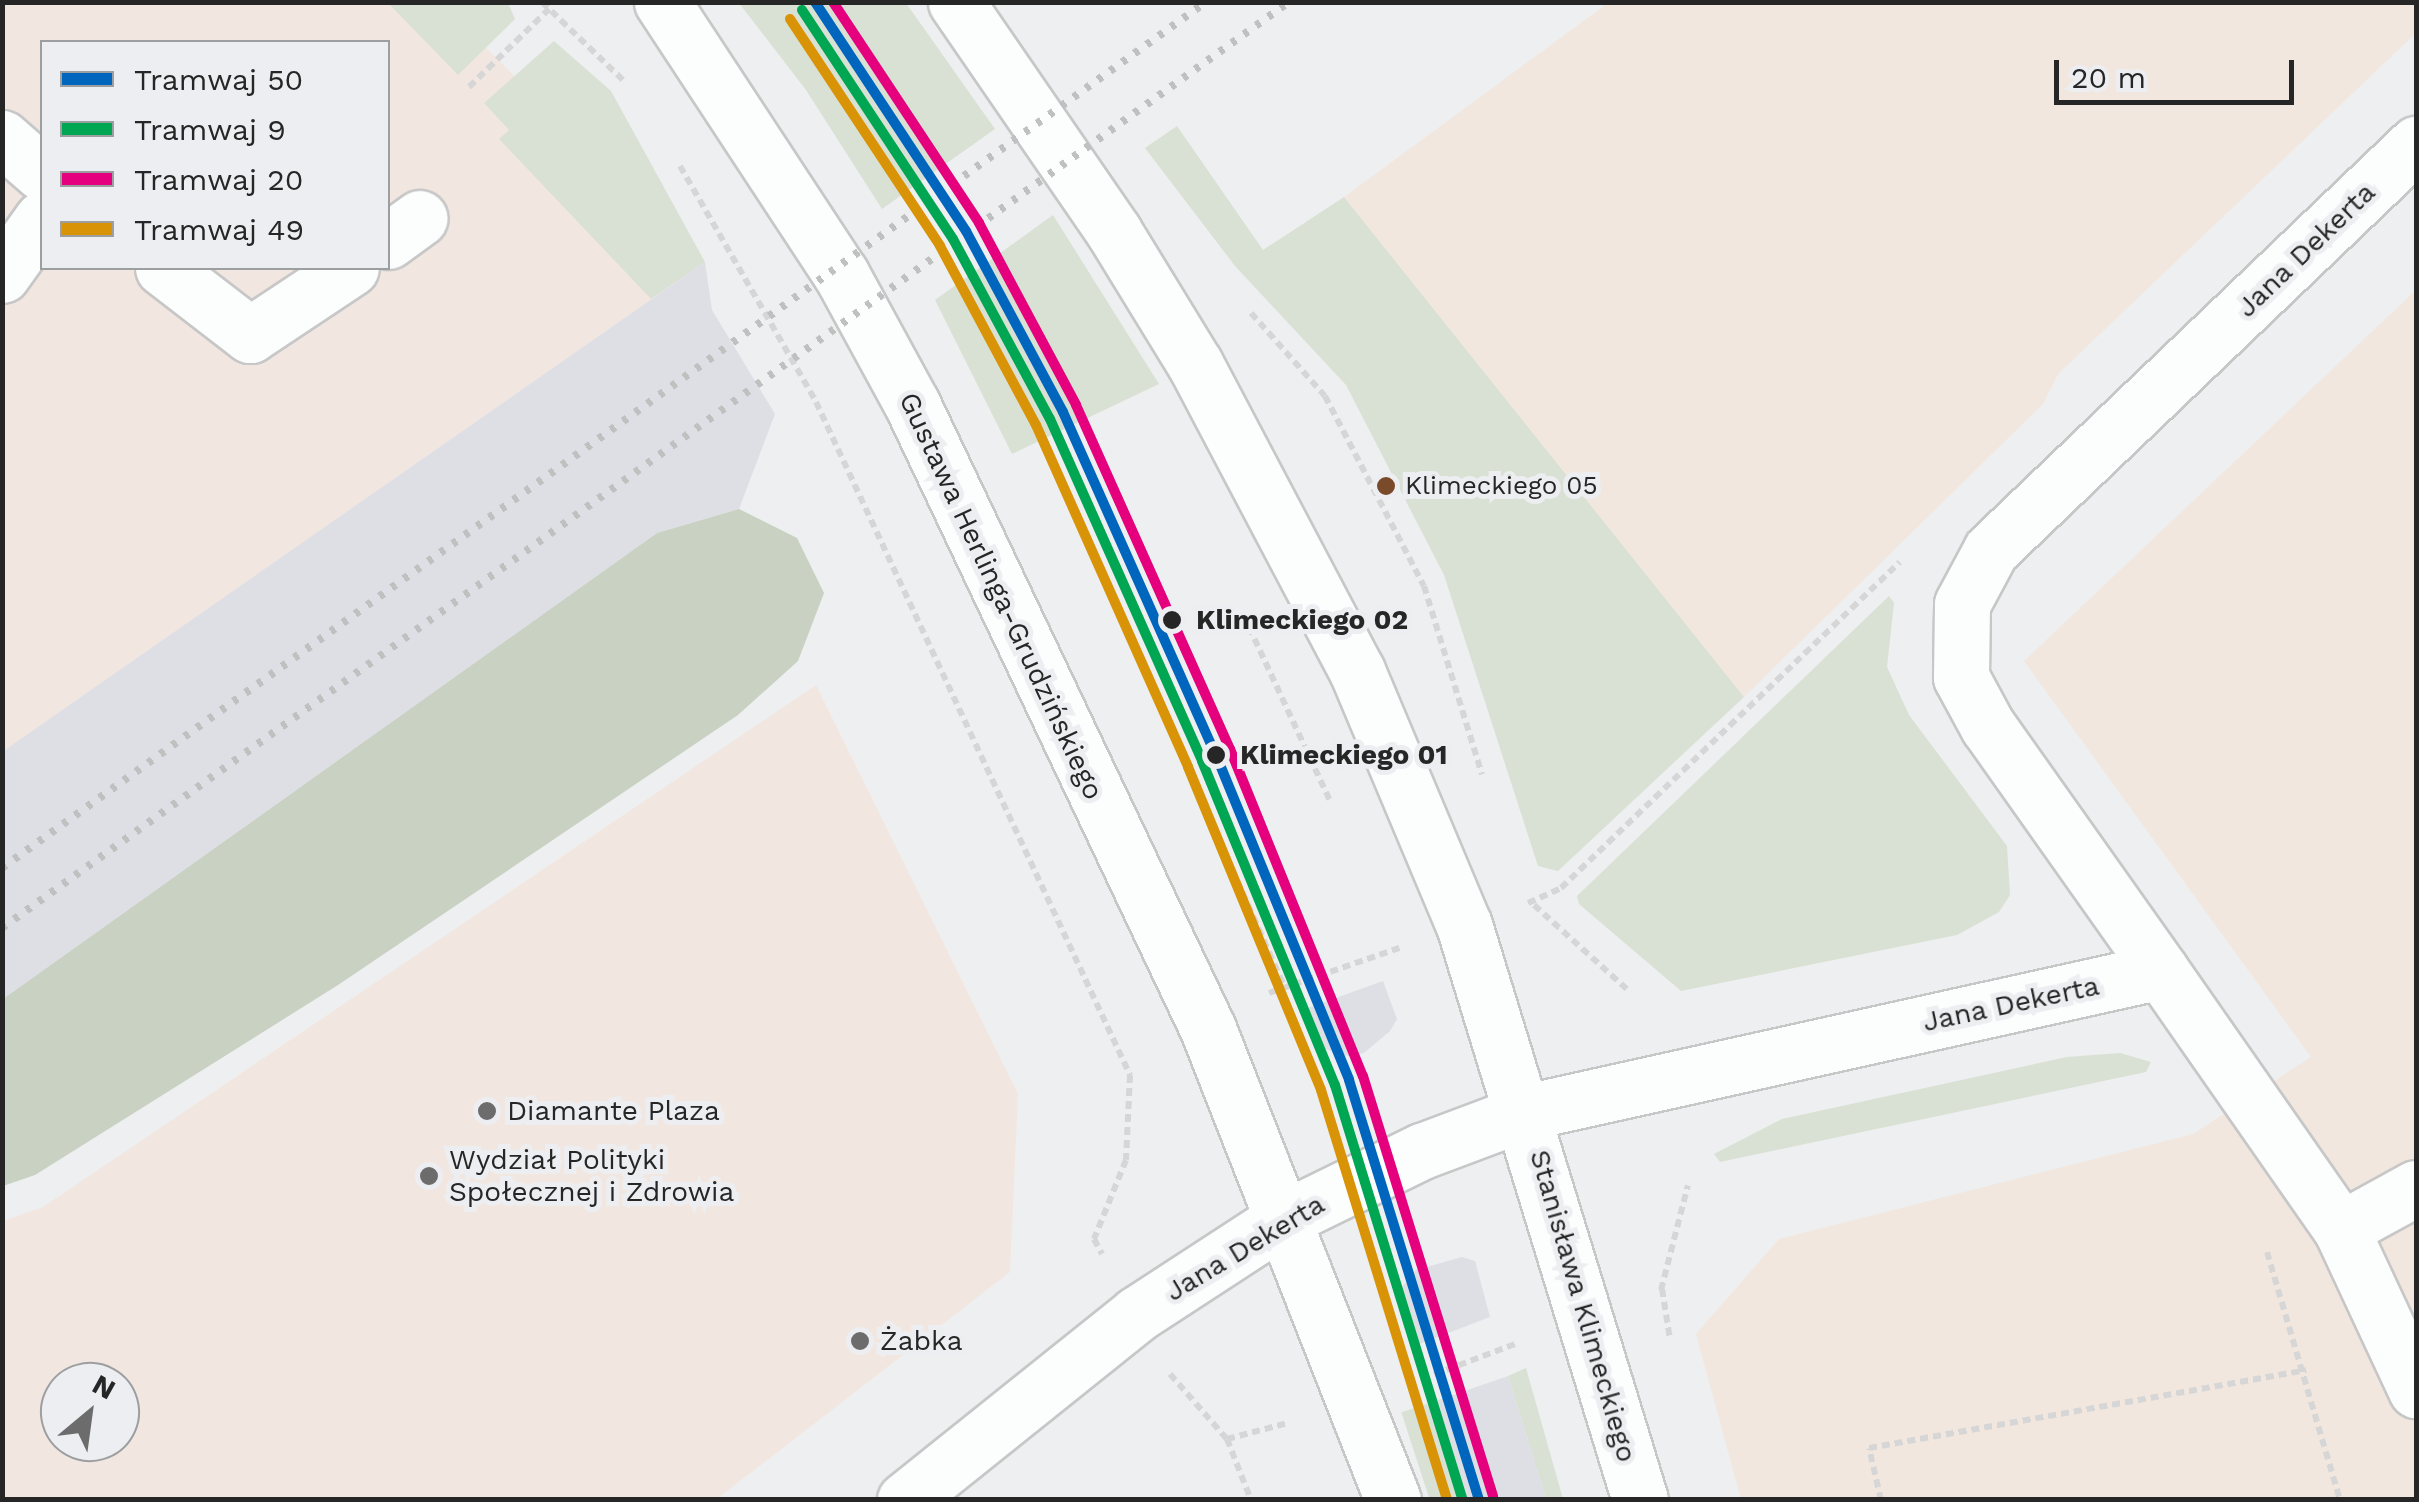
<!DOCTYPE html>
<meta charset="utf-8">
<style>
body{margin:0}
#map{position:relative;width:2419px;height:1502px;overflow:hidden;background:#eeeff0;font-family:"Work Sans",sans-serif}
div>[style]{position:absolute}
.commercial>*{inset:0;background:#f2e7e0}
.industrial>*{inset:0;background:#f1e7de}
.built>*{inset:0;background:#dddfe5}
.green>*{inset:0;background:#d9e1d4;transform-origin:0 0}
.forest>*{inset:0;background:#c8d1c2}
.path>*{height:6px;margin-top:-3px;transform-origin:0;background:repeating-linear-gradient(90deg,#d6d6d7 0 8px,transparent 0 13px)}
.roads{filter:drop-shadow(2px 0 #c7c7c8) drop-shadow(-2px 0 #c7c7c8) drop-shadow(0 2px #c7c7c8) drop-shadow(0 -2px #c7c7c8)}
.minor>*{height:55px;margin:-27.5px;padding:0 27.5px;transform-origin:27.5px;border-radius:27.5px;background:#fcfdfd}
.major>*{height:55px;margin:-27.5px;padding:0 27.5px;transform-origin:27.5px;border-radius:27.5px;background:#fcfdfd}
.rail>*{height:8px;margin-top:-4px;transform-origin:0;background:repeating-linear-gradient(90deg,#c0c0c1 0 5px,transparent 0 15px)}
.tram-1>*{height:10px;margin:-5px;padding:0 5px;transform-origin:5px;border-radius:5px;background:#0065bd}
.tram-2>*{height:10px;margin:-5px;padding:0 5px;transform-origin:5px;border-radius:5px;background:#00a651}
.tram-3>*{height:10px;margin:-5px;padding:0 5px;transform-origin:5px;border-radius:5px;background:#e5007d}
.tram-4>*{height:10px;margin:-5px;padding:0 5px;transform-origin:5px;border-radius:5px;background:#d89306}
.dots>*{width:28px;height:28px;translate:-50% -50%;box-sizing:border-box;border:5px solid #edeef1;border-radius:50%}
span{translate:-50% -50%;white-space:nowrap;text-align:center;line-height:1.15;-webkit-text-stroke:10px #edeef1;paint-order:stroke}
.bus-label{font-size:26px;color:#262627}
.left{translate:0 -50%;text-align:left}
.street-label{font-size:28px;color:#262627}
.stop-label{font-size:28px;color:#262627;font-weight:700}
.poi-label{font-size:28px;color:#262627}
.frame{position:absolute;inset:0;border:5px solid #262627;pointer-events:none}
.legend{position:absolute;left:40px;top:40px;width:350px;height:230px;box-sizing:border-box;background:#edeef1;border:2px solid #9d9ea0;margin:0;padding:12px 18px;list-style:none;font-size:30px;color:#262627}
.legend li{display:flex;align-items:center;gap:20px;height:50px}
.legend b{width:50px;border:2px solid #9d9ea0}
.north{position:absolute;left:40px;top:1362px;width:100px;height:100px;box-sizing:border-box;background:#edeef1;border:2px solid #9d9ea0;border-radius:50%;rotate:29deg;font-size:28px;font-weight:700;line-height:40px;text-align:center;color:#262627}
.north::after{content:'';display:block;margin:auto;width:35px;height:45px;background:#6c6c6d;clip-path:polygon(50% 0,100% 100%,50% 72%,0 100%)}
.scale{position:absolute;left:2054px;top:60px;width:240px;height:45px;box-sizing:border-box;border:5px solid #262627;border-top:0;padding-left:12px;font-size:30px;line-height:35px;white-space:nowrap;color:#262627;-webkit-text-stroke:8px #edeef1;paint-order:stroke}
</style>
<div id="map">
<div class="commercial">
<i style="clip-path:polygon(evenodd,3px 3px,440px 3px,705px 262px,3px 752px,3px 3px,42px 42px,388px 42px,388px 268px,42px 268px,42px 42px)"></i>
<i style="clip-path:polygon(evenodd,816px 685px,1018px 1094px,1010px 1272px,717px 1499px,3px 1499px,3px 1221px,43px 1207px,816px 685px,60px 1382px,120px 1382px,120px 1442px,60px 1442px,60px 1382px)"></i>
</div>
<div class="industrial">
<i style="clip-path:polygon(1608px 3px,2416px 3px,2416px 33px,2058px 374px,2043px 404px,1744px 697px,1344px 197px)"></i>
<i style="clip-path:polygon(2416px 290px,2416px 1499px,1741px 1499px,1696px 1334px,1779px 1239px,2193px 1134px,2311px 1057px,2024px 661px)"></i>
</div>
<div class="built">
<i style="clip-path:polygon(705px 262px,712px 310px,775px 414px,739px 509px,657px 533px,3px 999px,2px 752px)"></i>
<i style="clip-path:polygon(1383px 981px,1397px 1019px,1390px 1031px,1364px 1053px,1348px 1056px,1322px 1048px,1308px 1008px)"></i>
<i style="clip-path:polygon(1462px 1257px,1475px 1261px,1490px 1317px,1414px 1346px,1397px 1293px,1416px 1270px)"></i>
<i style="clip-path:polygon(1508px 1376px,1546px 1499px,1457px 1499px,1427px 1404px)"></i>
</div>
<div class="green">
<i style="clip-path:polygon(388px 3px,508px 3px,515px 19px,458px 75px)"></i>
<i style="clip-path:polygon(739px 3px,906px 3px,995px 129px,882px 209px,806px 90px)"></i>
<i style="clip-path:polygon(554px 41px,611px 91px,705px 262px,651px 299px,499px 139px,509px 130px,484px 103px)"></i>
<i style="clip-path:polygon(1177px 126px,1263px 250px,1344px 197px,1744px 697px,1558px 871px,1538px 866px,1444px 575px,1346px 385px,1235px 266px,1145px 148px)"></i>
<i style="clip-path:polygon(1053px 215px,1159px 384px,1012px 454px,935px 300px)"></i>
<i style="clip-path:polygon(1889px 596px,1894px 603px,1887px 667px,1909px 715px,2007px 846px,2010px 895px,1999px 912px,1957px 935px,1681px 991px,1579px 904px,1577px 896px)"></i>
<i style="clip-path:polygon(2120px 1053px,2151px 1062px,2146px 1072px,1720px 1162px,1714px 1154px,1782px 1119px,2067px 1057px)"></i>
<i style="clip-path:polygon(1526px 1368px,1563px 1499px,1546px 1499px,1508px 1376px)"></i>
<i style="left:1427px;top:1404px;width:100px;height:27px;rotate:72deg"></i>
</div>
<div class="forest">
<i style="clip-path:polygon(739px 509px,797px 538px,824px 593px,798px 661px,738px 715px,338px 985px,35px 1175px,3px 1186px,3px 999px,657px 533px)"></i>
</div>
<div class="path">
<i style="left:542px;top:2px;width:114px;rotate:43.9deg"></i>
<i style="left:469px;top:87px;width:112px;rotate:-44.3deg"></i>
<i style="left:680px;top:166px;width:272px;rotate:60deg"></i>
<i style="left:816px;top:402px;width:743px;rotate:64.99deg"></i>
<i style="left:1130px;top:1075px;width:85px;rotate:92.7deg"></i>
<i style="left:1126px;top:1160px;width:85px;rotate:112.1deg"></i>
<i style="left:1094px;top:1239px;width:17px;rotate:62deg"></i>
<i style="left:1251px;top:313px;width:111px;rotate:48.3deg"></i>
<i style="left:1325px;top:396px;width:214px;rotate:62.5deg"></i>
<i style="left:1424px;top:586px;width:197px;rotate:72.9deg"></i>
<i style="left:1042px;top:441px;width:599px;rotate:66.05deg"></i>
<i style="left:1249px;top:627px;width:192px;rotate:65deg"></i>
<i style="left:1528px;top:903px;width:36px;rotate:-24deg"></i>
<i style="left:1561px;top:888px;width:470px;rotate:-43.9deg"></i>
<i style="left:1534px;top:905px;width:130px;rotate:42.2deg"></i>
<i style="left:1269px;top:993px;width:138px;rotate:-19.1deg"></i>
<i style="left:2267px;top:1252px;width:259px;rotate:73.6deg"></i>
<i style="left:1662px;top:1289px;width:51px;rotate:80.9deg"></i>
<i style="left:1661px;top:1290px;width:108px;rotate:-75.6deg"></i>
<i style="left:1170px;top:1374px;width:86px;rotate:48.8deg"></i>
<i style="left:1227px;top:1439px;width:66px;rotate:68.5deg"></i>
<i style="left:1422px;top:1379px;width:103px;rotate:-20.6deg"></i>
<i style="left:1227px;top:1439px;width:63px;rotate:-14.7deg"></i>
<i style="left:1881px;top:1500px;width:53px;rotate:-103deg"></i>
<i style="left:1869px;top:1448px;width:444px;rotate:-10.1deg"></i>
</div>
<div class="roads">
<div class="minor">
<i style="left:2px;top:138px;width:53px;rotate:41.2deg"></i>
<i style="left:388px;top:241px;width:39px;rotate:-36deg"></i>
<i style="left:163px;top:268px;width:110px;rotate:37.6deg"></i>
<i style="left:250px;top:335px;width:121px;rotate:-33.6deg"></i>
<i style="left:2px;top:275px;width:69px;rotate:-54.5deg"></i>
<i style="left:2161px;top:971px;width:315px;rotate:55.1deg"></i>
<i style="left:2341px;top:1229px;width:178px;rotate:65deg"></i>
<i style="left:2341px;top:1229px;width:85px;rotate:-28.7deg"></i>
<i style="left:905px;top:1500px;width:297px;rotate:-38.7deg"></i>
<i style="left:1137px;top:1314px;width:174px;rotate:-33.1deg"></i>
<i style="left:1283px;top:1219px;width:155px;rotate:-26.1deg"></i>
<i style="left:1422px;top:1151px;width:111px;rotate:-20.6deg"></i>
<i style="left:1526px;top:1112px;width:650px;rotate:-12.52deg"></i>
<i style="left:2161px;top:971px;width:299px;rotate:-125.3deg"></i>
<i style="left:1988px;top:727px;width:57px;rotate:-118.4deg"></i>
<i style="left:1961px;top:677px;width:73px;rotate:-89.2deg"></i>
<i style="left:1962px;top:604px;width:61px;rotate:-61.8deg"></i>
<i style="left:1991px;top:550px;width:588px;rotate:-43.69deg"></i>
</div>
<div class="major">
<i style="left:662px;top:2px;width:326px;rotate:56.7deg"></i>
<i style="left:841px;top:274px;width:148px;rotate:61.4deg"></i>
<i style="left:912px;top:404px;width:692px;rotate:64.66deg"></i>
<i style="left:1208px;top:1029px;width:506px;rotate:68.56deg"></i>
<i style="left:956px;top:2px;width:279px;rotate:55.5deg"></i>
<i style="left:1114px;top:232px;width:155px;rotate:58.5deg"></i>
<i style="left:1195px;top:364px;width:347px;rotate:62.2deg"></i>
<i style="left:1357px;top:671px;width:276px;rotate:67.2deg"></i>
<i style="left:1464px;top:925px;width:601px;rotate:72.98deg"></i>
</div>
</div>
<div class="rail">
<i style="left:2px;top:868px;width:1483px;rotate:-35.73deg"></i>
<i style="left:2px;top:928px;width:1586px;rotate:-35.74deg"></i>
</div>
<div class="tram-1">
<i style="left:815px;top:2px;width:274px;rotate:56.6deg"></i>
<i style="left:966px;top:231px;width:205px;rotate:61.8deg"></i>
<i style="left:1063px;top:412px;width:376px;rotate:66deg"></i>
<i style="left:1216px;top:755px;width:351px;rotate:67.7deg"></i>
<i style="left:1349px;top:1080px;width:440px;rotate:72.8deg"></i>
</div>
<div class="tram-2">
<i style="left:802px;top:10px;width:274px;rotate:56.6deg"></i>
<i style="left:953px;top:239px;width:204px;rotate:61.7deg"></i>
<i style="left:1050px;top:419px;width:374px;rotate:66deg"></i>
<i style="left:1202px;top:761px;width:350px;rotate:67.7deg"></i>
<i style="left:1335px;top:1085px;width:434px;rotate:72.9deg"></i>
</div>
<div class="tram-3">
<i style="left:833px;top:2px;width:265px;rotate:56.5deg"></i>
<i style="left:979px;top:223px;width:206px;rotate:61.9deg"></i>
<i style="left:1076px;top:405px;width:377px;rotate:65.9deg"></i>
<i style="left:1230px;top:749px;width:353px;rotate:67.9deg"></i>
<i style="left:1363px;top:1076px;width:440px;rotate:72.8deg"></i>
</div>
<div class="tram-4">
<i style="left:790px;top:19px;width:272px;rotate:56.5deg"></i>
<i style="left:940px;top:246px;width:203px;rotate:61.8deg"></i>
<i style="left:1036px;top:425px;width:374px;rotate:66deg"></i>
<i style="left:1188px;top:767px;width:349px;rotate:67.6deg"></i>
<i style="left:1321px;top:1090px;width:429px;rotate:72.9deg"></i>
</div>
<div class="dots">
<i style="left:1386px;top:486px;background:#7a4b2a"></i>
<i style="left:1172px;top:620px;background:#262627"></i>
<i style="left:1216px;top:755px;background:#262627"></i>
<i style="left:487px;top:1111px;background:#6c6c6d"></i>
<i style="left:429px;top:1176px;background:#6c6c6d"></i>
<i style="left:860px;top:1341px;background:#6c6c6d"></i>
</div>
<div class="bus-label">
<span class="left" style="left:1405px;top:486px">Klimeckiego 05</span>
</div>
<div class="street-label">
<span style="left:2306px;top:250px;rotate:-44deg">Jana Dekerta</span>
<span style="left:1001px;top:596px;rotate:65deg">Gustawa Herlinga-Grudzińskiego</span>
<span style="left:2011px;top:1004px;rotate:-12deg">Jana Dekerta</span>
<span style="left:1245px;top:1248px;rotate:-31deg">Jana Dekerta</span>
<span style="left:1583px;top:1306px;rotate:74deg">Stanisława Klimeckiego</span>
</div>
<div class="stop-label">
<span class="left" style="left:1196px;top:620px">Klimeckiego 02</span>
<span class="left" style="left:1240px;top:755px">Klimeckiego 01</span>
</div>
<div class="poi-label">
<span class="left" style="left:507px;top:1111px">Diamante Plaza</span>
<span class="left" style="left:449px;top:1176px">Wydział Polityki<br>Społecznej i Zdrowia</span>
<span class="left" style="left:880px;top:1341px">Żabka</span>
</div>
<div class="frame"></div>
<ul class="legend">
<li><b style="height:12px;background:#0065bd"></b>Tramwaj 50</li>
<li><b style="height:12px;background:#00a651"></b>Tramwaj 9</li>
<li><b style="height:12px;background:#e5007d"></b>Tramwaj 20</li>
<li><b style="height:12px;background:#d89306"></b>Tramwaj 49</li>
</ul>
<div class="north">N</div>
<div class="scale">20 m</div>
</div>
